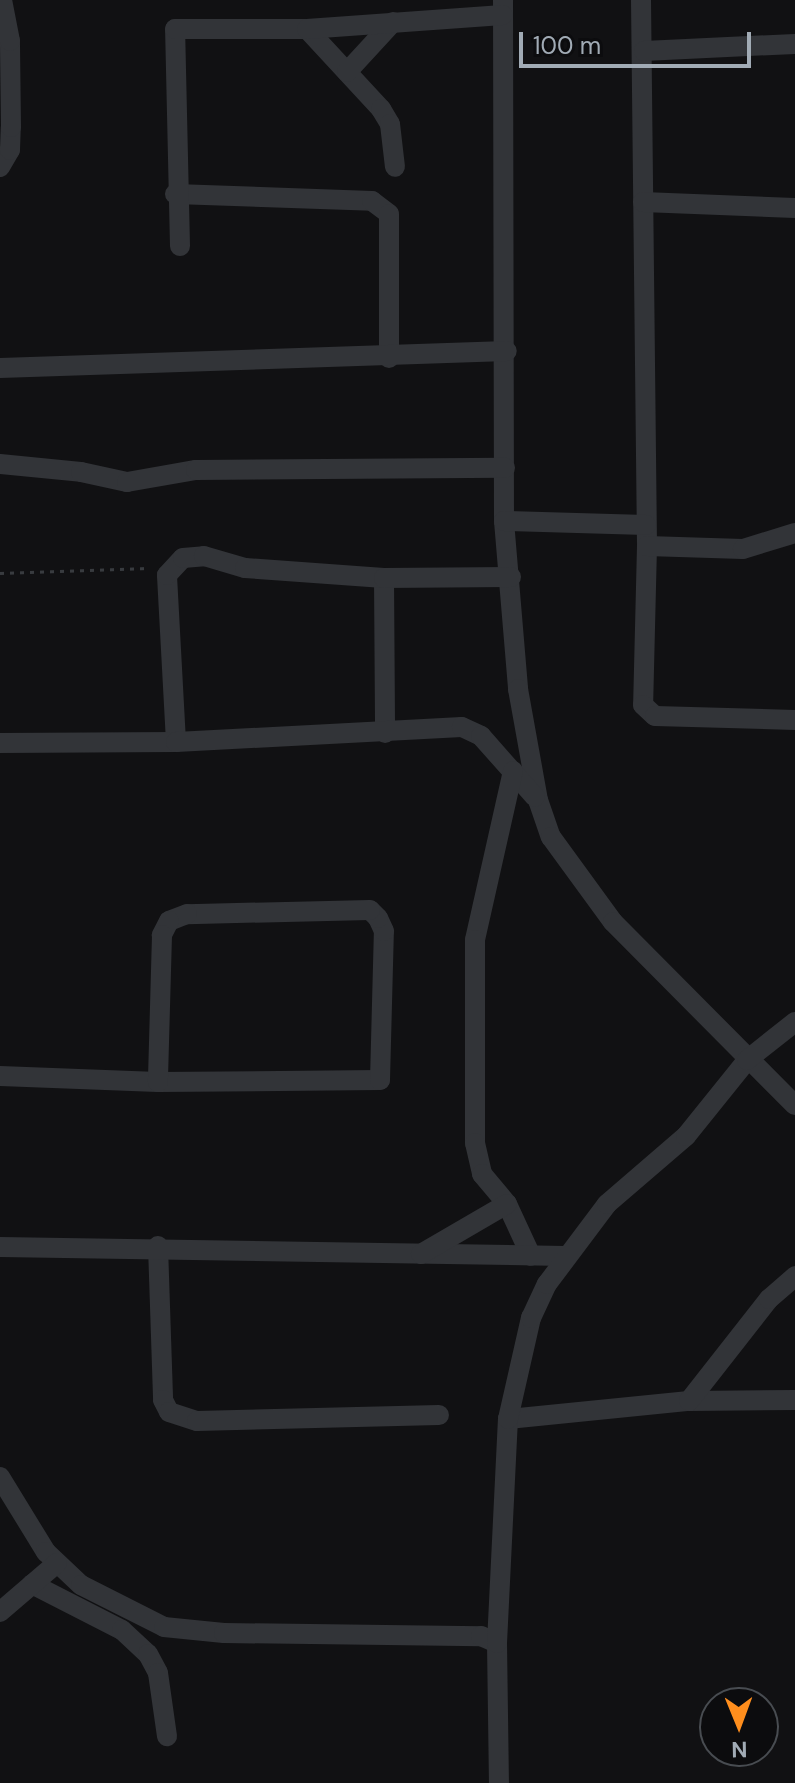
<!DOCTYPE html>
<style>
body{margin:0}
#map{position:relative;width:795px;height:1783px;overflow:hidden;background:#111113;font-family:"DM Sans",sans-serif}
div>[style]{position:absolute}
.path>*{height:3px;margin-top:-1.5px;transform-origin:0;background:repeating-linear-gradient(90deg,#383b3f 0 4px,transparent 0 10px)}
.minor>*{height:20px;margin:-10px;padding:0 10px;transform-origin:10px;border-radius:10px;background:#323438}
span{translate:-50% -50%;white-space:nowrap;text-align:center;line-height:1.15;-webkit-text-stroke:8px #0c0c0e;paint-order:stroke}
.north{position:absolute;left:699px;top:1687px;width:80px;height:80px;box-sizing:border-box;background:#0c0c0e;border:2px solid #484c51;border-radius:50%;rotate:179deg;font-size:22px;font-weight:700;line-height:32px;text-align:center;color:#a1abb5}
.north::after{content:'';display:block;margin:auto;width:28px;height:36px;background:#ff8e1d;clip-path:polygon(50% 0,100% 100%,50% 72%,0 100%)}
.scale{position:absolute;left:519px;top:32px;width:232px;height:36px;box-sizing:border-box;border:4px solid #a1abb5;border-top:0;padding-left:10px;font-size:24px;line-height:28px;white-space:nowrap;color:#a1abb5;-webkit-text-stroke:6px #0c0c0e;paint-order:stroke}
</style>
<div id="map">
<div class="path">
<i style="left:0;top:573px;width:149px;rotate:-1.9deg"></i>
</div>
<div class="minor">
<i style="left:503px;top:0;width:521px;rotate:89.89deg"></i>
<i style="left:504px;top:521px;width:169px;rotate:85.2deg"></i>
<i style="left:518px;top:689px;width:113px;rotate:79.8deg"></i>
<i style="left:538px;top:800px;width:39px;rotate:71deg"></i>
<i style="left:551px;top:837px;width:105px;rotate:53.9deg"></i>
<i style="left:613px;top:922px;width:258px;rotate:45.2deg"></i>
<i style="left:641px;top:0;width:546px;rotate:89.37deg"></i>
<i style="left:647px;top:546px;width:159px;rotate:91.4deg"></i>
<i style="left:643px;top:705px;width:16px;rotate:43deg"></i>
<i style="left:655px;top:716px;width:140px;rotate:1.6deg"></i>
<i style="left:307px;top:29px;width:109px;rotate:47.2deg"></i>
<i style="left:381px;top:109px;width:17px;rotate:59deg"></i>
<i style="left:390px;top:124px;width:43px;rotate:83.4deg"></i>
<i style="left:644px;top:51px;width:151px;rotate:-2.7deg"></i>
<i style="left:347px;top:72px;width:68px;rotate:-47.4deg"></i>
<i style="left:0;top:167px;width:20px;rotate:-60deg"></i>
<i style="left:10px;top:150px;width:23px;rotate:-88deg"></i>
<i style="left:11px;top:127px;width:86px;rotate:-90.7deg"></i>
<i style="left:10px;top:41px;width:42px;rotate:-101deg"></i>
<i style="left:175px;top:194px;width:197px;rotate:2deg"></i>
<i style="left:372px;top:201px;width:21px;rotate:37deg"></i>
<i style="left:389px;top:214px;width:144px;rotate:90deg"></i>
<i style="left:643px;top:202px;width:152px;rotate:2.3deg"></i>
<i style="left:180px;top:246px;width:217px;rotate:-91.3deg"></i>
<i style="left:175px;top:29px;width:132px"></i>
<i style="left:307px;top:29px;width:196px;rotate:-4.1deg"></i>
<i style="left:0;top:368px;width:507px;rotate:-1.92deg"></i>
<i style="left:0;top:464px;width:81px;rotate:5.6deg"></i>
<i style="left:81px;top:472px;width:47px;rotate:12.3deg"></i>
<i style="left:127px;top:482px;width:70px;rotate:-9.9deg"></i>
<i style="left:196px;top:470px;width:309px;rotate:-0.4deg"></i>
<i style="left:504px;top:521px;width:142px;rotate:1.6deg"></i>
<i style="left:647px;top:546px;width:96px;rotate:1.8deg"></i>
<i style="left:743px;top:549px;width:54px;rotate:-17.1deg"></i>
<i style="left:384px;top:578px;width:155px;rotate:89.6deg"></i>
<i style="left:176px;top:742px;width:167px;rotate:-93.1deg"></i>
<i style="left:167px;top:575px;width:23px;rotate:-47deg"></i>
<i style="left:183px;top:558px;width:21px;rotate:-5deg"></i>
<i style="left:204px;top:556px;width:43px;rotate:16.3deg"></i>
<i style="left:245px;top:568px;width:139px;rotate:4.1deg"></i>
<i style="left:384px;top:578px;width:127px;rotate:-0.5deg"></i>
<i style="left:0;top:743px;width:176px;rotate:-0.3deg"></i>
<i style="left:176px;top:742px;width:286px;rotate:-3deg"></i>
<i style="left:462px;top:727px;width:21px;rotate:25deg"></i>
<i style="left:481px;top:736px;width:81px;rotate:48.5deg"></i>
<i style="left:513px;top:771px;width:173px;rotate:102.7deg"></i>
<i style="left:475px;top:940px;width:203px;rotate:90deg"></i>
<i style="left:475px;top:1143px;width:32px;rotate:77deg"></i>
<i style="left:482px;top:1174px;width:39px;rotate:50deg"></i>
<i style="left:507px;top:1204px;width:57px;rotate:65.2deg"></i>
<i style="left:0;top:1076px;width:158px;rotate:2.2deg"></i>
<i style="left:158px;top:1082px;width:222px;rotate:-0.5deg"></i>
<i style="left:380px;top:1080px;width:149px;rotate:-88.5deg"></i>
<i style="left:384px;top:931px;width:14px;rotate:-115deg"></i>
<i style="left:378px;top:918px;width:11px;rotate:-135deg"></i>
<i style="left:370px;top:910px;width:183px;rotate:178.7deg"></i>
<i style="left:187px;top:914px;width:19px;rotate:159deg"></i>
<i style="left:169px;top:921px;width:16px;rotate:117deg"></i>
<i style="left:162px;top:935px;width:147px;rotate:91.6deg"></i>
<i style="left:158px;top:1246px;width:154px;rotate:88.1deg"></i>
<i style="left:163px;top:1400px;width:13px;rotate:63deg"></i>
<i style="left:169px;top:1412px;width:29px;rotate:18deg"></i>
<i style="left:197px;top:1421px;width:242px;rotate:-1.4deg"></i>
<i style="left:0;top:1247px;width:565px;rotate:0.91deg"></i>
<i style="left:421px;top:1254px;width:99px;rotate:-30.2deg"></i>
<i style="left:689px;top:1401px;width:106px;rotate:-0.5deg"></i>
<i style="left:508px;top:1419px;width:182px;rotate:-5.7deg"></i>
<i style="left:689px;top:1401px;width:130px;rotate:-51.9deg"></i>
<i style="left:769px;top:1299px;width:35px;rotate:-41deg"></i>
<i style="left:0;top:1477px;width:88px;rotate:58.5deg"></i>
<i style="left:46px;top:1552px;width:48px;rotate:43.3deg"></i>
<i style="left:81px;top:1585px;width:93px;rotate:26.8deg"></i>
<i style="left:164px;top:1627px;width:60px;rotate:5.7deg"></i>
<i style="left:224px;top:1633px;width:257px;rotate:0.7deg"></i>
<i style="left:481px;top:1636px;width:17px;rotate:24deg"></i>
<i style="left:497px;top:1643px;width:140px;rotate:89.2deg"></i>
<i style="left:32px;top:1584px;width:101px;rotate:27.1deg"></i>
<i style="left:122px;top:1630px;width:35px;rotate:43deg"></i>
<i style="left:148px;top:1654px;width:21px;rotate:62deg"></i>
<i style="left:158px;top:1673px;width:64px;rotate:81.9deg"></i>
<i style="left:0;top:1612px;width:75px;rotate:-40.7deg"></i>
<i style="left:497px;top:1643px;width:224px;rotate:-87.2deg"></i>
<i style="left:508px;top:1419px;width:104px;rotate:-77.2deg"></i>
<i style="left:531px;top:1318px;width:38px;rotate:-65deg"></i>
<i style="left:547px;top:1284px;width:100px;rotate:-53.1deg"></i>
<i style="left:607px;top:1204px;width:104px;rotate:-40.7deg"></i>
<i style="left:686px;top:1136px;width:97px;rotate:-51.2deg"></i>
<i style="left:747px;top:1060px;width:61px;rotate:-38.4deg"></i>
</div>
<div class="north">N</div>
<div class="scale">100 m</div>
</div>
